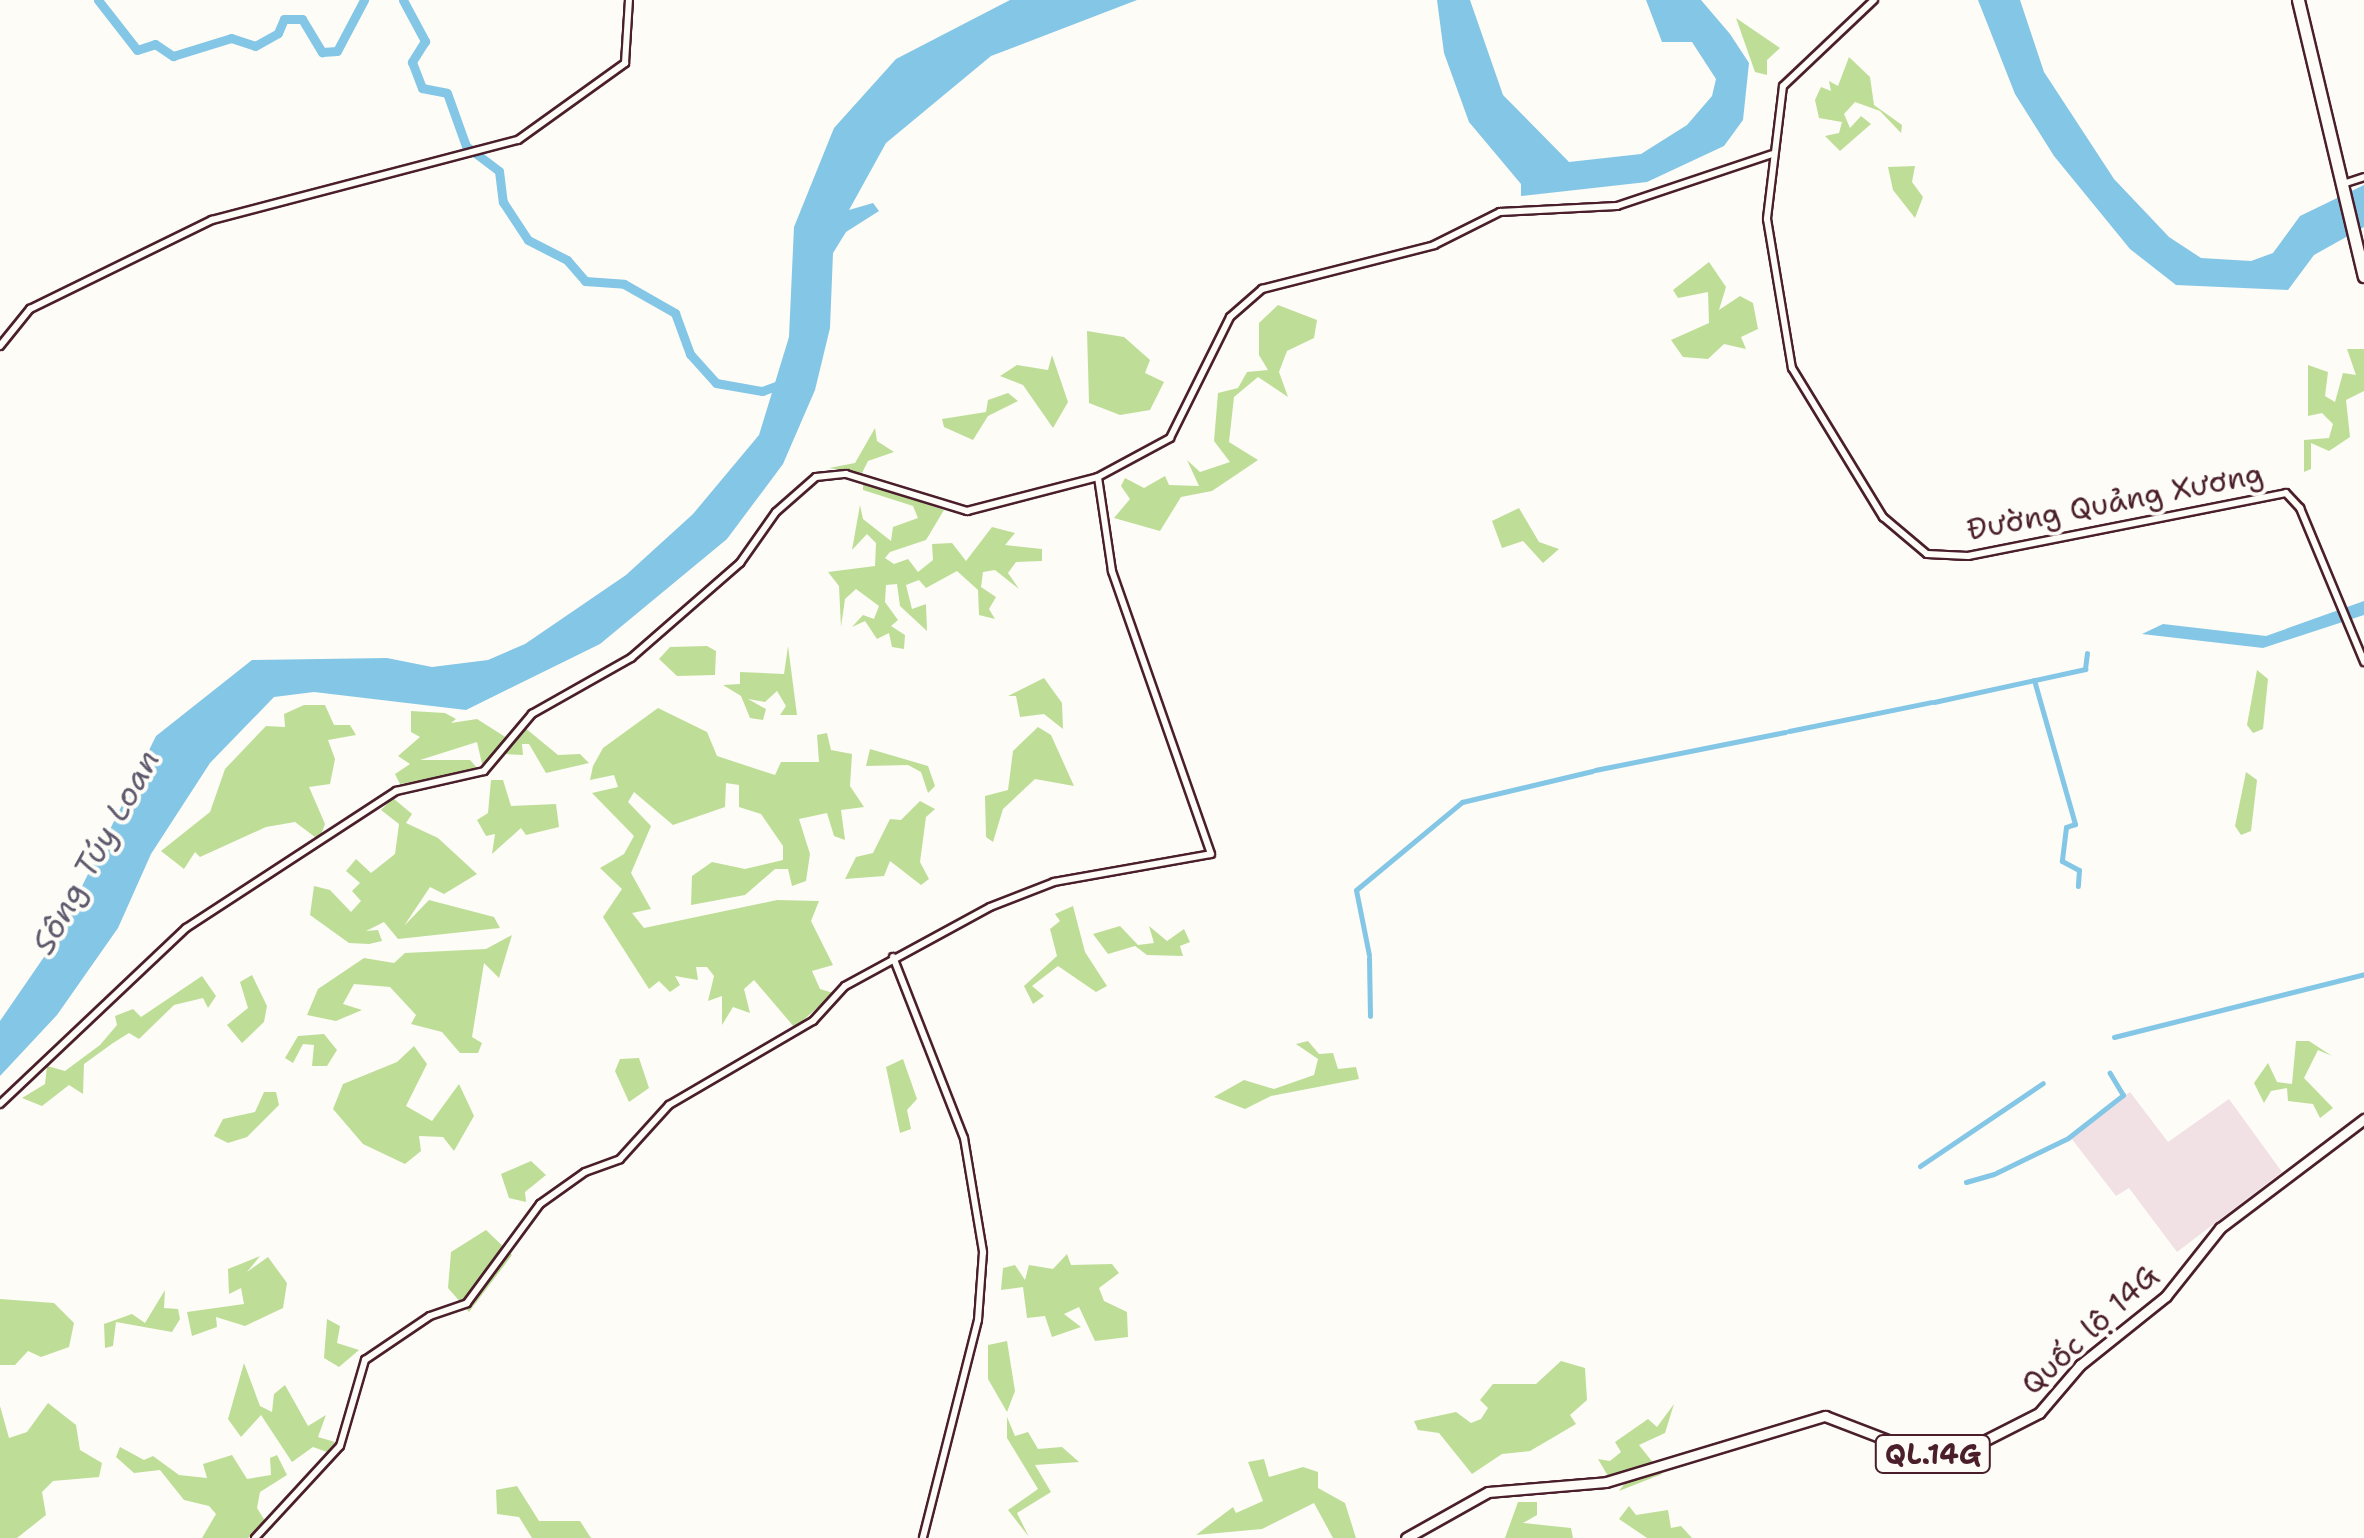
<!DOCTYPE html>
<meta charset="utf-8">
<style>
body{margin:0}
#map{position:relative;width:2364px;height:1538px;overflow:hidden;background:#fdfcf7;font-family:"Shantell Sans",sans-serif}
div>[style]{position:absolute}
.built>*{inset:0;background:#f1e1e5}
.green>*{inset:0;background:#bede97}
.water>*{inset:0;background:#84c6e5}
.canal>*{height:5px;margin:-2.5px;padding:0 2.5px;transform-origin:2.5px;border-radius:2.5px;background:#84c6e5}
.river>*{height:9px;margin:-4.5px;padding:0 4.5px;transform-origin:4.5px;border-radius:4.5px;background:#84c6e5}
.roads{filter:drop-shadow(2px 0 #4a1f2b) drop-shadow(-2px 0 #4a1f2b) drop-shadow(0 2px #4a1f2b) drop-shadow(0 -2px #4a1f2b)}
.minor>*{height:6px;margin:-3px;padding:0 3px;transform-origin:3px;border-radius:3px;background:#fdfcf7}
.major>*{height:9px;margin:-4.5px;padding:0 4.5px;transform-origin:4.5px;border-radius:4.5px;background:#fdfcf7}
.highway>*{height:11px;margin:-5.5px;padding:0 5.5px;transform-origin:5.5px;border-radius:5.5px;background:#fdfcf7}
span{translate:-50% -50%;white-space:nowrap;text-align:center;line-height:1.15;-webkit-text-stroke:8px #fdfcf7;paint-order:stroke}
.shield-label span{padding:2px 8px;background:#fdfcf7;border:2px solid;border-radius:8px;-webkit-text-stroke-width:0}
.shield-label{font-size:28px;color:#4a1f2b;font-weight:700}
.street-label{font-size:30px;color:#4a1f2b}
.water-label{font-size:32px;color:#5e596c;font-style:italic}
</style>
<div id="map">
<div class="built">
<i style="clip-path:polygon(2130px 1092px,2168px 1142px,2229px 1099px,2282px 1172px,2177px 1252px,2129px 1188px,2116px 1196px,2071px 1138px)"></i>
</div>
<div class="green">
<i style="clip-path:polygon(1736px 18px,1780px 48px,1767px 60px,1767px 75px,1755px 72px)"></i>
<i style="clip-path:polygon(1849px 57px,1870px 77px,1874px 105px,1902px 125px,1901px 133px,1880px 111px,1855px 102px,1844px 114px,1850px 128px,1861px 116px,1871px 124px,1840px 151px,1825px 136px,1839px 133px,1842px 122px,1819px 118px,1815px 100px,1821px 87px,1831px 91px,1829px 81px,1838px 86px)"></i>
<i style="clip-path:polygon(1915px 166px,1912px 182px,1923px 197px,1915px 218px,1893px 190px,1888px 167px)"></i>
<i style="clip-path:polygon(1709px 262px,1726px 287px,1719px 310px,1740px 296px,1753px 303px,1758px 329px,1741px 337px,1746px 349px,1724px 344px,1708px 359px,1683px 357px,1671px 340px,1709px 323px,1708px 292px,1678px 298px,1673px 290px)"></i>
<i style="clip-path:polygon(1278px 305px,1317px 320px,1314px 338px,1287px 351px,1279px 372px,1288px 397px,1258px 377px,1234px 397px,1229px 442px,1258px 460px,1212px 491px,1181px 497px,1160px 531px,1114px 518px,1130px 499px,1121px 486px,1125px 478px,1144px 488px,1165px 476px,1169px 485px,1199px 486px,1187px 460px,1200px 472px,1230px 462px,1214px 441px,1218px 393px,1238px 388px,1247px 372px,1268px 370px,1259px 355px,1259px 323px)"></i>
<i style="clip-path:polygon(1087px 331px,1124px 337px,1150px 360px,1145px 373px,1164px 382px,1150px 410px,1120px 415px,1089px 403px)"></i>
<i style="clip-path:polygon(2347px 349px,2364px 349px,2364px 391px,2346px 400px,2350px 437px,2329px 451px,2311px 443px,2311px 469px,2304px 472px,2304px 440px,2329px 438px,2333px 424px,2322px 413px,2308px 416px,2308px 365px,2328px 372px,2325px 396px,2335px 402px,2343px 373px,2356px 375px)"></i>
<i style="clip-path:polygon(1052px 355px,1068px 402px,1053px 428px,1023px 385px,1000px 376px,1017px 365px,1048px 370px)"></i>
<i style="clip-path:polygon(1008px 393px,1018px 401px,988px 416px,973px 440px,944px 427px,942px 419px,986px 412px,988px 400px)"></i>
<i style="clip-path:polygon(875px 428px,877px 441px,894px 452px,868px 461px,862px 473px,829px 468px,855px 463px)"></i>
<i style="clip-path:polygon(863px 483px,944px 510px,926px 540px,890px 552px,885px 558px,894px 564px,908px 559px,918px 572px,933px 560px,932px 544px,952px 543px,966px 561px,992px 527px,1015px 533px,1005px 545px,1042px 549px,1042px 561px,1016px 562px,1008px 573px,1019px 589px,995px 570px,983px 572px,981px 587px,996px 597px,989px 609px,995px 619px,979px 615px,978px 590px,957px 571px,926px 588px,919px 580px,906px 585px,912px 609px,926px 604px,927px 631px,900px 606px,897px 584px,886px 585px,885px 602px,898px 620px,891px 626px,905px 635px,904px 649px,892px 647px,889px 633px,877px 639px,865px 621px,852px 627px,863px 615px,874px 619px,879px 606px,856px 589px,845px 599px,841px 627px,839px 586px,828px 572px,875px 566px,876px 543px,867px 534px,852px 550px,860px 505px,863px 519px,891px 541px,893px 527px,918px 518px,913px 506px,863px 490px)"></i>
<i style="clip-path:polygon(1519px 508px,1539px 542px,1559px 549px,1543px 563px,1523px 541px,1502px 548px,1492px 521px)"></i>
<i style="clip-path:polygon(707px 646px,716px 651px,715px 675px,677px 676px,659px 659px,670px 647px)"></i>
<i style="clip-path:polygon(788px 646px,797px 715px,780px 715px,786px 706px,777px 691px,765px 702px,748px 699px,766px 709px,763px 720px,750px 718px,741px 696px,723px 685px,740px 684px,740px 672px,784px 674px)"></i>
<i style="clip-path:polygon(2257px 670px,2268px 679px,2263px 729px,2253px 733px,2247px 725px)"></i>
<i style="clip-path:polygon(1044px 678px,1062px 703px,1063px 729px,1044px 714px,1020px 717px,1016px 696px,1008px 696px)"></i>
<i style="clip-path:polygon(304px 705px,325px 705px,334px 725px,350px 725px,356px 735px,328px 740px,335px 759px,330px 784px,309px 787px,325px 824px,319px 840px,295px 822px,266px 827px,200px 857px,195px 852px,184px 869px,161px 851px,210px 812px,225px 769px,266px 726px,285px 727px,284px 714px)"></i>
<i style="clip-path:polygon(658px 708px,707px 732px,717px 756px,775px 775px,781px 762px,819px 762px,817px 735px,827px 733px,831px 750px,852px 754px,850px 786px,864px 807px,841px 810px,845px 840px,834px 836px,827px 813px,799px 819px,810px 854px,806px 881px,792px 886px,788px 869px,775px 869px,745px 895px,691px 905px,692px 876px,712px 862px,745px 869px,783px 860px,783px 846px,761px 814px,739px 807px,739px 785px,726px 783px,725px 807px,673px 825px,634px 792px,628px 802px,651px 826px,631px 873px,651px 909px,632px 913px,644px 928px,777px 900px,819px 901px,811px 921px,833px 965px,812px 971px,820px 989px,833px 993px,795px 1028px,754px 980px,744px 989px,750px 1013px,733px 1007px,722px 1025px,722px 996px,708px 1001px,714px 976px,707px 967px,696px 967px,698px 980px,675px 976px,680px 985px,670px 992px,659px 981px,649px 989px,603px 917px,622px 889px,600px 868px,624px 854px,634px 836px,592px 793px,618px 787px,614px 775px,590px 780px,593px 766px,603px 748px)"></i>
<i style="clip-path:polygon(411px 711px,445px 713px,456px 719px,451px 723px,477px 719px,507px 738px,483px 768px,477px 742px,420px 760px,470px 760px,479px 770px,400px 784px,395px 774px,410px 764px,398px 756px,420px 737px,411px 732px)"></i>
<i style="clip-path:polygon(524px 727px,558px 755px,580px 754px,589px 763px,546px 773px,529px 744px,522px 744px,523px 755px,505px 754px)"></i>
<i style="clip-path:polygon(1038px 727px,1051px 735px,1074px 786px,1035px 779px,1003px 809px,993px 842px,986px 837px,985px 796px,1008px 790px,1013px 751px)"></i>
<i style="clip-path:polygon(870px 749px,928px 766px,935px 786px,928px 793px,921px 772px,908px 765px,866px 766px)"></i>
<i style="clip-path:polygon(2246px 772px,2257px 780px,2251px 831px,2241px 835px,2235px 826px)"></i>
<i style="clip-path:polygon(491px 780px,503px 780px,511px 806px,556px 804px,559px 827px,526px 835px,521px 828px,492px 854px,495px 834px,486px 836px,477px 820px,488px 813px)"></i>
<i style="clip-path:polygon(393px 798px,412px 814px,406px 823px,438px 838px,477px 874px,444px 894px,430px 887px,404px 926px,429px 900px,494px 917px,500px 928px,398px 939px,384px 922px,366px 931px,378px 930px,382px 941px,369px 944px,349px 943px,310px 915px,314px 886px,330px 890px,351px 912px,361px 901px,352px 891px,360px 883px,346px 871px,356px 859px,371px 873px,395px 854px,399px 824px,381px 810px)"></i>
<i style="clip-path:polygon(920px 801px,935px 809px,926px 817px,920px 862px,929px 879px,921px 885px,890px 861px,884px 876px,845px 879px,856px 857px,873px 853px,890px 819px,901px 820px)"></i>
<i style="clip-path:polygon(1073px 906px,1085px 952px,1107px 986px,1096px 992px,1058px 966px,1032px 986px,1044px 996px,1033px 1004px,1024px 986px,1057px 956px,1050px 929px,1060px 921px,1055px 914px)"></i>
<i style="clip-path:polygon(1120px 926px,1138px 945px,1154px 943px,1149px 926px,1167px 941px,1184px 929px,1190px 942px,1180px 946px,1183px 956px,1147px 955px,1135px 946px,1108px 954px,1093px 934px)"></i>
<i style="clip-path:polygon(512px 935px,499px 978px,484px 963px,472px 1037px,482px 1043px,478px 1053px,460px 1053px,442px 1032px,411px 1024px,416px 1015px,390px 987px,354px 984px,343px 1004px,362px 1010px,336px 1021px,307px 1015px,318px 989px,364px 958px,394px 963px,405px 953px,486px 949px)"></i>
<i style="clip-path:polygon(252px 975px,267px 1006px,264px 1022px,242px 1043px,227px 1025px,248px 1008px,240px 982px)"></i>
<i style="clip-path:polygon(202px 976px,216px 996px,208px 1008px,203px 998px,174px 1005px,139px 1039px,129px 1033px,113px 1043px,84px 1064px,83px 1094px,69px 1085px,42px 1106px,22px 1098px,45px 1084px,47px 1066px,65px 1071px,100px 1045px,117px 1025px,115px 1016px,133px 1009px,141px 1017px)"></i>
<i style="clip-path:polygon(324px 1034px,337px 1050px,327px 1066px,312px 1066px,314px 1045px,303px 1044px,293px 1063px,285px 1058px,298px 1036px)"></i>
<i style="clip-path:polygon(1308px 1041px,1319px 1054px,1333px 1053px,1338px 1069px,1356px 1067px,1359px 1079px,1271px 1096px,1245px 1109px,1214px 1097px,1244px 1080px,1274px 1089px,1314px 1075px,1318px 1059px,1296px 1044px)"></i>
<i style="clip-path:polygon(2296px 1041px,2309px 1041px,2332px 1056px,2318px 1050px,2304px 1078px,2333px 1108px,2320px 1118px,2313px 1104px,2288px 1101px,2287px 1088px,2271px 1091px,2264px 1103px,2254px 1083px,2268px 1063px,2277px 1082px,2292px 1084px)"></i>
<i style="clip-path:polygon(414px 1046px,427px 1064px,406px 1106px,432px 1121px,459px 1084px,474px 1116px,454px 1151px,443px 1137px,419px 1136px,421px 1151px,405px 1164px,363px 1144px,333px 1109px,343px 1084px,397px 1062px)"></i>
<i style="clip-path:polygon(639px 1058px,649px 1088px,629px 1102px,615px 1071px,620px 1059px)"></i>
<i style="clip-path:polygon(903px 1059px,917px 1099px,907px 1110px,911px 1129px,900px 1133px,886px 1067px)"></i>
<i style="clip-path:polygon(264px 1092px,276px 1092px,279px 1105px,247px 1137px,228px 1143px,214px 1136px,223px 1119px,255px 1112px)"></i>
<i style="clip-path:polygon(531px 1161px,546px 1175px,525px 1192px,526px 1202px,509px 1198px,501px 1174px)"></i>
<i style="clip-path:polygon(486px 1230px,512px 1255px,469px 1312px,448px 1288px,451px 1252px)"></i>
<i style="clip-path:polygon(1067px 1254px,1071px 1265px,1112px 1264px,1119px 1273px,1099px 1288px,1104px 1301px,1127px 1312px,1128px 1337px,1095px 1341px,1079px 1307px,1064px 1314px,1081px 1327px,1052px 1337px,1045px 1316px,1027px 1318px,1023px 1287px,1001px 1290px,1003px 1268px,1015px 1265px,1025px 1280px,1029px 1265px,1053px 1269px)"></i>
<i style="clip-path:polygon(260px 1256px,247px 1272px,268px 1257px,287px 1283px,283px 1308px,245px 1326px,216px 1317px,217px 1327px,192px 1336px,187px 1312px,244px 1304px,241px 1288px,229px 1294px,228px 1269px)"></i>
<i style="clip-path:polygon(165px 1290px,164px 1308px,178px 1309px,180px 1319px,172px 1332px,116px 1322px,113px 1346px,105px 1348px,104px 1324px,132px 1314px,145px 1323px)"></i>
<i style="clip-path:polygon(0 1299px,54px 1303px,74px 1323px,69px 1347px,41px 1357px,28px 1351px,15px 1365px,0 1365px)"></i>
<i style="clip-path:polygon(327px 1319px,340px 1326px,337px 1343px,359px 1350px,339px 1367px,324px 1358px)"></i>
<i style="clip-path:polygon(1007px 1341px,1015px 1391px,1007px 1412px,988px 1379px,988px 1345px)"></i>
<i style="clip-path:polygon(1561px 1361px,1585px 1368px,1587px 1400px,1570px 1415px,1576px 1424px,1530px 1451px,1502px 1454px,1472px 1474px,1439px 1433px,1418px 1430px,1414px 1421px,1456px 1412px,1471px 1423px,1481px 1419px,1488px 1408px,1480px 1400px,1493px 1384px,1536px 1384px)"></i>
<i style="clip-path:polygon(244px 1363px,260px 1406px,272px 1412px,274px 1394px,285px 1385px,308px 1426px,326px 1415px,318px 1437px,335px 1442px,327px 1452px,313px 1447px,292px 1462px,261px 1415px,241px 1437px,228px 1419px)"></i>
<i style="clip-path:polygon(48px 1403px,76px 1425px,80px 1450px,102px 1463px,99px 1477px,53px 1481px,42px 1492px,46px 1515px,17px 1538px,0 1538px,0 1406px,9px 1438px,27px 1432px)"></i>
<i style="clip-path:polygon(1674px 1404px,1665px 1433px,1639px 1445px,1662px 1474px,1619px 1491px,1637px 1467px,1608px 1476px,1598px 1459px,1610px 1461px,1621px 1452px,1615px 1442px,1648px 1419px,1657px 1427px)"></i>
<i style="clip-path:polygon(1007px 1417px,1015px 1436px,1028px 1432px,1038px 1449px,1062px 1447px,1079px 1462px,1035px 1465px,1051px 1492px,1017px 1513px,1029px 1537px,1008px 1510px,1038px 1489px,1007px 1438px)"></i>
<i style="clip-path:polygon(120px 1447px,144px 1460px,153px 1456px,179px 1475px,207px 1478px,203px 1464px,232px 1455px,247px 1479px,271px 1475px,270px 1458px,277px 1455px,287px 1475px,260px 1492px,257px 1508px,267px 1524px,248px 1538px,202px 1538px,216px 1514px,209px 1506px,184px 1500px,160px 1470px,134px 1473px,116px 1457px)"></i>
<i style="clip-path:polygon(1264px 1459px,1269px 1477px,1303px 1467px,1318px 1472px,1318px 1488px,1345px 1503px,1356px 1538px,1333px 1538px,1314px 1503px,1262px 1529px,1196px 1535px,1233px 1507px,1236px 1513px,1263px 1501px,1248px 1462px)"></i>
<i style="clip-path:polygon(517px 1486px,539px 1521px,580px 1521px,591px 1538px,532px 1538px,519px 1517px,497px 1514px,496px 1490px)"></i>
<i style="clip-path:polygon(1518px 1502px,1537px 1502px,1537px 1515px,1523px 1523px,1571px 1528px,1573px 1538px,1505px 1538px)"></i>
<i style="clip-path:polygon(1629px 1506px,1636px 1515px,1668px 1510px,1671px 1528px,1681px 1526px,1692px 1538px,1647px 1538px,1619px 1519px)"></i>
</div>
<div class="water">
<i style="clip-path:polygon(1010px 0,1137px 0,991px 56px,886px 143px,849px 210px,873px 203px,879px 211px,846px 232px,833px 253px,830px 328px,815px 390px,783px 464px,727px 539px,600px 644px,466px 710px,314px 692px,274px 697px,210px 763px,151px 854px,118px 928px,57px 1015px,0 1076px,0 1021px,55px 941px,156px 736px,252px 660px,387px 658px,432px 667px,488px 660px,525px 644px,626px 575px,693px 514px,759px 435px,789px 337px,794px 227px,834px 128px,896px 59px)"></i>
<i style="clip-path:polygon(1437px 0,1470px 0,1503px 95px,1569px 162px,1641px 154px,1687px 125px,1712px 96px,1716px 79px,1692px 42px,1662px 42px,1646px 0,1701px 0,1730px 34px,1749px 63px,1743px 120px,1724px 146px,1647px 182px,1521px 196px,1521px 184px,1469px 122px,1444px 53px)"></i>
<i style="clip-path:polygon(1978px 0,2020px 0,2044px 72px,2114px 179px,2169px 237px,2201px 258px,2251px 261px,2273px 253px,2300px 216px,2364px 185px,2364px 227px,2314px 255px,2288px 290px,2176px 285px,2130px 249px,2054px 156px,2015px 94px)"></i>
<i style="clip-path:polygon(2364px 601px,2364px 615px,2263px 648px,2142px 634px,2163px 624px,2266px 636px)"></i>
</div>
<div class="canal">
<i style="left:2034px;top:680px;width:150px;rotate:74.1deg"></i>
<i style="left:2075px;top:824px;width:9px;rotate:162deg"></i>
<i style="left:2066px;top:827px;width:34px;rotate:97deg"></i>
<i style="left:2062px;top:861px;width:19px;rotate:28deg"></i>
<i style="left:2079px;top:870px;width:16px;rotate:94deg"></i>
<i style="left:1934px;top:702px;width:155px;rotate:-12.3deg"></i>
<i style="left:2085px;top:669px;width:16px;rotate:-83deg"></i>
<i style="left:1789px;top:731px;width:145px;rotate:-11.5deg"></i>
<i style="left:1595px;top:770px;width:194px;rotate:-11.3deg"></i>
<i style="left:1369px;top:955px;width:66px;rotate:-101.3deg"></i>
<i style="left:1356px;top:890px;width:138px;rotate:-39.7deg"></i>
<i style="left:1462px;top:802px;width:134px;rotate:-13.4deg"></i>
<i style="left:1369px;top:958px;width:58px;rotate:89deg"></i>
<i style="left:2114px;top:1037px;width:258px;rotate:-14.1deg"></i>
<i style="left:2068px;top:1138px;width:70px;rotate:-38deg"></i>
<i style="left:2123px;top:1095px;width:26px;rotate:-121deg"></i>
<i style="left:1920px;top:1166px;width:148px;rotate:-34deg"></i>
<i style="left:1996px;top:1173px;width:78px;rotate:-25.9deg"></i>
<i style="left:1966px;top:1182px;width:29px;rotate:-16deg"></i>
</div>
<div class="river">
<i style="left:98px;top:0;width:63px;rotate:52deg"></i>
<i style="left:137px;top:50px;width:19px;rotate:-18deg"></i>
<i style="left:155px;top:44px;width:22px;rotate:34deg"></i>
<i style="left:173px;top:56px;width:61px;rotate:-17.2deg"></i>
<i style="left:231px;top:38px;width:25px;rotate:18deg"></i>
<i style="left:255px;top:46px;width:26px;rotate:-29deg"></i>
<i style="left:278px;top:33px;width:15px;rotate:-67deg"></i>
<i style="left:284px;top:19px;width:18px"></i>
<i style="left:302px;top:19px;width:39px;rotate:59deg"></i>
<i style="left:322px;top:52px;width:15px;rotate:-4deg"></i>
<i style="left:337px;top:51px;width:58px;rotate:-62.1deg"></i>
<i style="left:403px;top:0;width:47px;rotate:61.8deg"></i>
<i style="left:425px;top:41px;width:25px;rotate:122deg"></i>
<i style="left:412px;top:62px;width:28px;rotate:69deg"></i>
<i style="left:422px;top:88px;width:25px;rotate:11deg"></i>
<i style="left:447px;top:93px;width:56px;rotate:70.3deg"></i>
<i style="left:466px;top:146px;width:41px;rotate:37.1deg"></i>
<i style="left:499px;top:171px;width:31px;rotate:83deg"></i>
<i style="left:503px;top:202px;width:45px;rotate:56.7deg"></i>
<i style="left:528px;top:240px;width:44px;rotate:27.1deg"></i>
<i style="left:567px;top:260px;width:28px;rotate:49deg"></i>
<i style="left:585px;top:281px;width:39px;rotate:4deg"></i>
<i style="left:624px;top:284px;width:59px;rotate:29.6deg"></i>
<i style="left:675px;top:313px;width:44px;rotate:69.9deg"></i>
<i style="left:690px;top:354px;width:39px;rotate:48deg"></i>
<i style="left:716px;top:383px;width:47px;rotate:9.9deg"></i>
<i style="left:762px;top:391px;width:27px;rotate:-20deg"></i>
</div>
<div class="roads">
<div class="minor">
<i style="left:1874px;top:0;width:125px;rotate:136.6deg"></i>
<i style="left:1783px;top:86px;width:134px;rotate:96.9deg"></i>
<i style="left:1767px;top:219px;width:151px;rotate:80.5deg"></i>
<i style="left:1792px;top:368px;width:175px;rotate:58.6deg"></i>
<i style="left:1883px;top:517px;width:57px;rotate:40.1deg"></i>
<i style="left:1927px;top:554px;width:41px;rotate:2.8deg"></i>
<i style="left:1968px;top:556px;width:324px;rotate:-11.2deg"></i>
<i style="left:2286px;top:493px;width:21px;rotate:47deg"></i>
<i style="left:2300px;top:508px;width:167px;rotate:67.4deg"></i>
<i style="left:2346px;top:183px;width:19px;rotate:-18deg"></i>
<i style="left:0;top:346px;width:48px;rotate:-51deg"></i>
<i style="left:30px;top:309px;width:203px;rotate:-26.1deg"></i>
<i style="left:212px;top:220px;width:316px;rotate:-14.7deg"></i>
<i style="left:518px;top:140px;width:132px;rotate:-35.7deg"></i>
<i style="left:625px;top:63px;width:63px;rotate:-86.4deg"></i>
<i style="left:893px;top:957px;width:194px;rotate:68.6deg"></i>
<i style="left:964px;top:1138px;width:116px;rotate:80.5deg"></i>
<i style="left:983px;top:1252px;width:68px;rotate:94.2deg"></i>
<i style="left:978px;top:1320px;width:225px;rotate:104.2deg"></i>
<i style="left:0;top:1104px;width:256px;rotate:-43.4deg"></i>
<i style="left:186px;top:928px;width:251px;rotate:-33.1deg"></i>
<i style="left:396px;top:791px;width:90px;rotate:-12.8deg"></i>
<i style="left:484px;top:771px;width:75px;rotate:-49.9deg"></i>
<i style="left:532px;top:714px;width:114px;rotate:-29.5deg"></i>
<i style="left:631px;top:658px;width:145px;rotate:-41.1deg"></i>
<i style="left:740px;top:563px;width:62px;rotate:-54.8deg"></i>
<i style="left:776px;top:512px;width:53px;rotate:-41.2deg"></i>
<i style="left:816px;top:477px;width:30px;rotate:-6deg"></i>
<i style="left:846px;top:474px;width:127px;rotate:17deg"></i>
<i style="left:967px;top:511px;width:135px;rotate:-14.5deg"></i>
<i style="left:1098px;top:477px;width:82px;rotate:-28.4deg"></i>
<i style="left:1170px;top:438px;width:135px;rotate:-63.6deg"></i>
<i style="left:1230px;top:317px;width:43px;rotate:-41.2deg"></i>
<i style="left:1262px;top:289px;width:178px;rotate:-14.3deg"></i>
<i style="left:1434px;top:245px;width:74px;rotate:-26.6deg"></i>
<i style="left:1500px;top:212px;width:117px;rotate:-2.9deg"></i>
<i style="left:1617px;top:206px;width:163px;rotate:-18.5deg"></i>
<i style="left:255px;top:1538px;width:125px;rotate:-47.3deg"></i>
<i style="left:340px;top:1446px;width:90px;rotate:-73.8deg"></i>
<i style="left:365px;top:1360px;width:78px;rotate:-34.1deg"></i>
<i style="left:430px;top:1316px;width:39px;rotate:-19deg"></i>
<i style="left:467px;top:1303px;width:123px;rotate:-53.6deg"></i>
<i style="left:540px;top:1204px;width:55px;rotate:-35.4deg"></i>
<i style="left:585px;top:1172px;width:37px;rotate:-20deg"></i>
<i style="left:620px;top:1159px;width:73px;rotate:-47.8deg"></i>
<i style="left:669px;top:1105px;width:167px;rotate:-30.3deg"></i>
<i style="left:813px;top:1021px;width:47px;rotate:-47.6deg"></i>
<i style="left:845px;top:986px;width:165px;rotate:-28.6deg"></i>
<i style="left:990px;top:907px;width:69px;rotate:-21.3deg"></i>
<i style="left:1054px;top:882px;width:159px;rotate:-10.1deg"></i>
<i style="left:1211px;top:854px;width:300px;rotate:-109.3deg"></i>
<i style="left:1112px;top:571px;width:95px;rotate:-98.5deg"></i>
</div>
<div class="major">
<i style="left:1406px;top:1538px;width:94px;rotate:-29.3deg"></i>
<i style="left:1488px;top:1492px;width:118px;rotate:-4.8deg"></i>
<i style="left:1606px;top:1482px;width:229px;rotate:-16.8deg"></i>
<i style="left:1825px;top:1416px;width:97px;rotate:21deg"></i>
<i style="left:1916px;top:1451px;width:52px;rotate:-2.2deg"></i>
<i style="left:1968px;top:1449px;width:80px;rotate:-26.9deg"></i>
<i style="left:2039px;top:1413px;width:63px;rotate:-49.5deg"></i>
<i style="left:2080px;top:1365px;width:110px;rotate:-38.7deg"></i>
<i style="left:2166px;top:1296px;width:87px;rotate:-51.5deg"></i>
<i style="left:2220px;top:1228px;width:181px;rotate:-37.1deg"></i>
</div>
<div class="highway">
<i style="left:2298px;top:0;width:284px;rotate:76.6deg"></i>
</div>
</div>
<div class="shield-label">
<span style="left:1933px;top:1454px">QL.14G</span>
</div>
<div class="street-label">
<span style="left:2115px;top:502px;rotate:-11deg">Đường Quảng Xương</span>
<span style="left:2090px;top:1330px;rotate:-43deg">Quốc lộ 14G</span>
</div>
<div class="water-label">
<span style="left:96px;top:852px;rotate:-61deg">Sông Túy Loan</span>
</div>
</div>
